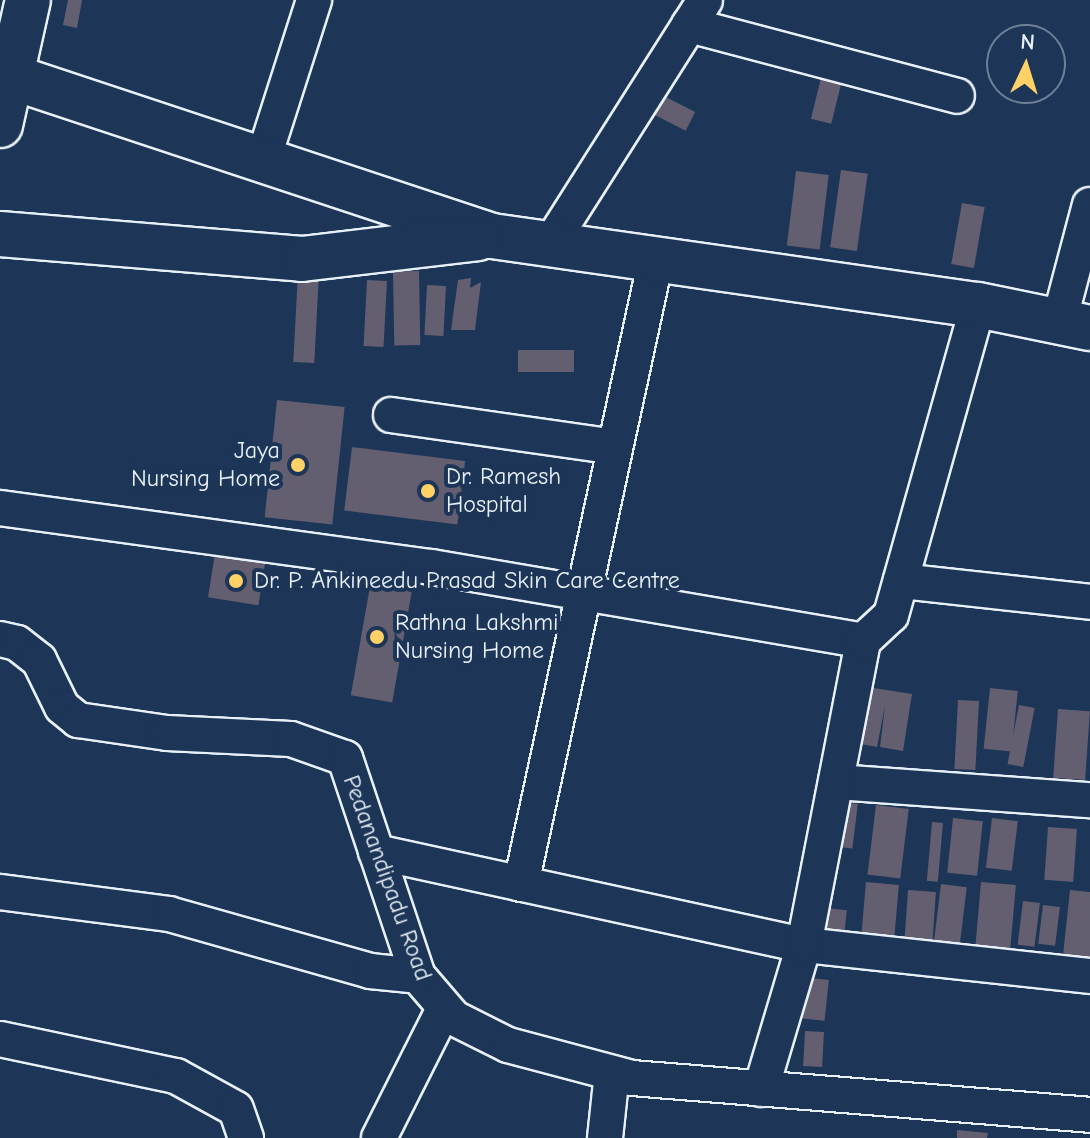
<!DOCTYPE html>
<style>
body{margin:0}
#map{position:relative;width:1090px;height:1138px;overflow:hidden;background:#1d3557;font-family:"Comic Neue",sans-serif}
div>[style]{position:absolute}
.building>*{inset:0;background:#635f71;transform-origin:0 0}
.roads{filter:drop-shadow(2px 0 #e8f1f8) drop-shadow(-2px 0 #e8f1f8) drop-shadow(0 2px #e8f1f8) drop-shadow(0 -2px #e8f1f8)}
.minor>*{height:34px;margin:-17px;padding:0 17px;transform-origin:17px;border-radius:17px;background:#1d3557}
.major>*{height:44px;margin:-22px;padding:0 22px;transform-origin:22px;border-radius:22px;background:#1d3557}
.dots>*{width:22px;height:22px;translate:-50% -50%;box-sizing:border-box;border:4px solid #1d3557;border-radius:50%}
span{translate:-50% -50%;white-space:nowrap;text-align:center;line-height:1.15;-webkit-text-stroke:8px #1d3557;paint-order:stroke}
.poi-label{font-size:24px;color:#e8f1f8}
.right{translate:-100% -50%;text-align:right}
.left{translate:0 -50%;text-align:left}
.street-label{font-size:24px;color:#e8f1f8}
.north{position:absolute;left:986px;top:24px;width:80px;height:80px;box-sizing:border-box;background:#1d3557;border:2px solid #6e8097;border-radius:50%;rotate:4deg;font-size:22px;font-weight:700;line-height:32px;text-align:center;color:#e8f1f8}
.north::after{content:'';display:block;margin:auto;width:28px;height:36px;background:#ffd166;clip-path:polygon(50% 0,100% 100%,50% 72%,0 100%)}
</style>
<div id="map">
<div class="building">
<i style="clip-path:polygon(68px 0,82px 0,77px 28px,63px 25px)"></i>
<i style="left:822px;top:74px;width:21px;height:46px;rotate:14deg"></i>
<i style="left:656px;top:92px;width:44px;height:21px;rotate:27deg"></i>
<i style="left:841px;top:170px;width:27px;height:78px;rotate:8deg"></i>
<i style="left:796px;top:171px;width:33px;height:75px;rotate:7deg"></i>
<i style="left:962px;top:203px;width:23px;height:62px;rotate:10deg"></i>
<i style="left:419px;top:271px;width:74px;height:26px;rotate:89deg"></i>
<i style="left:298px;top:272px;width:21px;height:90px;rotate:3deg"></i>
<i style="clip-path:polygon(471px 278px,470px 288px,481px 282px,475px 330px,451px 330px,458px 280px)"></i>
<i style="left:367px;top:280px;width:20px;height:66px;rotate:3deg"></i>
<i style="left:446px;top:286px;width:50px;height:19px;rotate:93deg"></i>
<i style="left:574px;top:350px;width:22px;height:56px;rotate:90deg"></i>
<i style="left:277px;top:400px;width:68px;height:118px;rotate:6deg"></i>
<i style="left:352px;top:447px;width:114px;height:64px;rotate:7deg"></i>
<i style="left:216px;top:547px;width:51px;height:51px;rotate:9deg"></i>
<i style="left:372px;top:575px;width:42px;height:122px;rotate:10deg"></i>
<i style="clip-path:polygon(861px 686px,912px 694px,903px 751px,880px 747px,885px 706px,877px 747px,850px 742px)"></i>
<i style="left:990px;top:688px;width:28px;height:61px;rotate:6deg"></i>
<i style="left:958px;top:700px;width:21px;height:69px;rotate:3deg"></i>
<i style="left:1019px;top:705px;width:16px;height:60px;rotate:11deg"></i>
<i style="left:1058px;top:709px;width:32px;height:69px;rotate:4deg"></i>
<i style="left:834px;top:801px;width:24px;height:45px;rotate:7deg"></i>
<i style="left:876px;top:805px;width:33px;height:70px;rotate:7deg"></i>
<i style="left:953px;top:818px;width:30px;height:55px;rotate:6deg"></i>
<i style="left:992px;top:818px;width:26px;height:50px;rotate:7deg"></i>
<i style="left:932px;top:822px;width:11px;height:59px;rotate:5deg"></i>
<i style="left:1048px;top:827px;width:29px;height:53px;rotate:4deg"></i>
<i style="left:866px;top:882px;width:33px;height:58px;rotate:5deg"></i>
<i style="left:981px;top:882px;width:35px;height:65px;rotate:5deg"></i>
<i style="left:941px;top:884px;width:26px;height:66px;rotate:7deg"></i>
<i style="left:908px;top:890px;width:28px;height:50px;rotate:4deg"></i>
<i style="clip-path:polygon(1070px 890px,1090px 892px,1090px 967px,1062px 965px)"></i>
<i style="left:1023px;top:901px;width:17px;height:44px;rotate:7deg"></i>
<i style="left:1043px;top:905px;width:17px;height:39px;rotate:7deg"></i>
<i style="left:816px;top:907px;width:31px;height:29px;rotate:6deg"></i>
<i style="left:800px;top:977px;width:29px;height:41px;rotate:6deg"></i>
<i style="left:805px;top:1031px;width:19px;height:35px;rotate:3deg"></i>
<i style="clip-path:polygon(957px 1130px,988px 1133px,987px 1138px,957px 1138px)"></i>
</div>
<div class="roads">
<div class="minor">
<i style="left:689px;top:25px;width:277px;rotate:14.8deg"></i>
<i style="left:263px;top:160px;width:168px;rotate:-72.3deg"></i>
<i style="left:549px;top:246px;width:291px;rotate:-57.6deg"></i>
<i style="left:1059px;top:322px;width:121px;rotate:-75.2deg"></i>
<i style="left:391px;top:415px;width:226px;rotate:8.1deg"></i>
<i style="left:0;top:508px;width:436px;rotate:7.8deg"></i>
<i style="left:432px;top:567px;width:437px;rotate:9.7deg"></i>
<i style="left:901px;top:581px;width:190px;rotate:6.3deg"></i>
<i style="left:0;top:639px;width:17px;rotate:13deg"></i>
<i style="left:17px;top:643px;width:28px;rotate:38deg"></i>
<i style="left:39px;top:660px;width:52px;rotate:63.9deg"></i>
<i style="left:62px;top:707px;width:21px;rotate:39deg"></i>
<i style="left:78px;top:720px;width:90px;rotate:8.3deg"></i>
<i style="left:167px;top:733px;width:124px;rotate:2.8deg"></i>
<i style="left:291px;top:739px;width:57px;rotate:19.4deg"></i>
<i style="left:345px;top:758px;width:230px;rotate:71.5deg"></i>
<i style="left:418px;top:976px;width:55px;rotate:49.4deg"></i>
<i style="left:454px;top:1018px;width:60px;rotate:26.6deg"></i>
<i style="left:508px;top:1045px;width:128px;rotate:14.9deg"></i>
<i style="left:632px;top:1078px;width:459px;rotate:4.6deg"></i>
<i style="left:836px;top:782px;width:255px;rotate:4.1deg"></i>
<i style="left:376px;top:852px;width:438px;rotate:12.3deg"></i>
<i style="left:804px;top:945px;width:288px;rotate:6.2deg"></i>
<i style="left:521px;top:884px;width:639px;rotate:-77.81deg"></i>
<i style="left:0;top:892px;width:170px;rotate:7.4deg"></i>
<i style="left:169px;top:914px;width:209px;rotate:15.8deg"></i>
<i style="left:370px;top:971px;width:48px;rotate:5.9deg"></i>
<i style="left:0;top:1039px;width:180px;rotate:11.9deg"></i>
<i style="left:176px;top:1076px;width:68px;rotate:28.8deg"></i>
<i style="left:236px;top:1109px;width:31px;rotate:71deg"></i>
<i style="left:761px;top:1089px;width:150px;rotate:-73.4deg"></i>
<i style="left:804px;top:945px;width:310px;rotate:-79deg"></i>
<i style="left:863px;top:641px;width:38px;rotate:-43deg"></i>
<i style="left:891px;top:615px;width:322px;rotate:-74.3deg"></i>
<i style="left:379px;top:1138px;width:144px;rotate:-63.3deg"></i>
<i style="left:605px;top:1138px;width:65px;rotate:-83.9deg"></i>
</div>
<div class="major">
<i style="left:9px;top:76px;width:509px;rotate:18.33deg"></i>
<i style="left:492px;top:236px;width:491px;rotate:8.1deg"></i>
<i style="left:978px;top:305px;width:114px;rotate:11.6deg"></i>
<i style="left:0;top:125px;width:128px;rotate:-77.4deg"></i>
<i style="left:0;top:234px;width:303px;rotate:4.7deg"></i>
<i style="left:302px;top:259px;width:177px;rotate:-6.8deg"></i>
</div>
</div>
<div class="dots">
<i style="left:298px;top:465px;background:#ffd166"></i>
<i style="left:428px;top:491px;background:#ffd166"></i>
<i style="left:236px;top:581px;background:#ffd166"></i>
<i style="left:377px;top:637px;background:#ffd166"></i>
</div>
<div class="poi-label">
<span class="right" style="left:280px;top:465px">Jaya<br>Nursing Home</span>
<span class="left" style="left:446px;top:491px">Dr. Ramesh<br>Hospital</span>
<span class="left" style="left:254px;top:581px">Dr. P. Ankineedu Prasad Skin Care Centre</span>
<span class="left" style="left:395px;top:637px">Rathna Lakshmi<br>Nursing Home</span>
</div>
<div class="street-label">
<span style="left:387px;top:878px;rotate:70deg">Pedanandipadu Road</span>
</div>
<div class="north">N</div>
</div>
